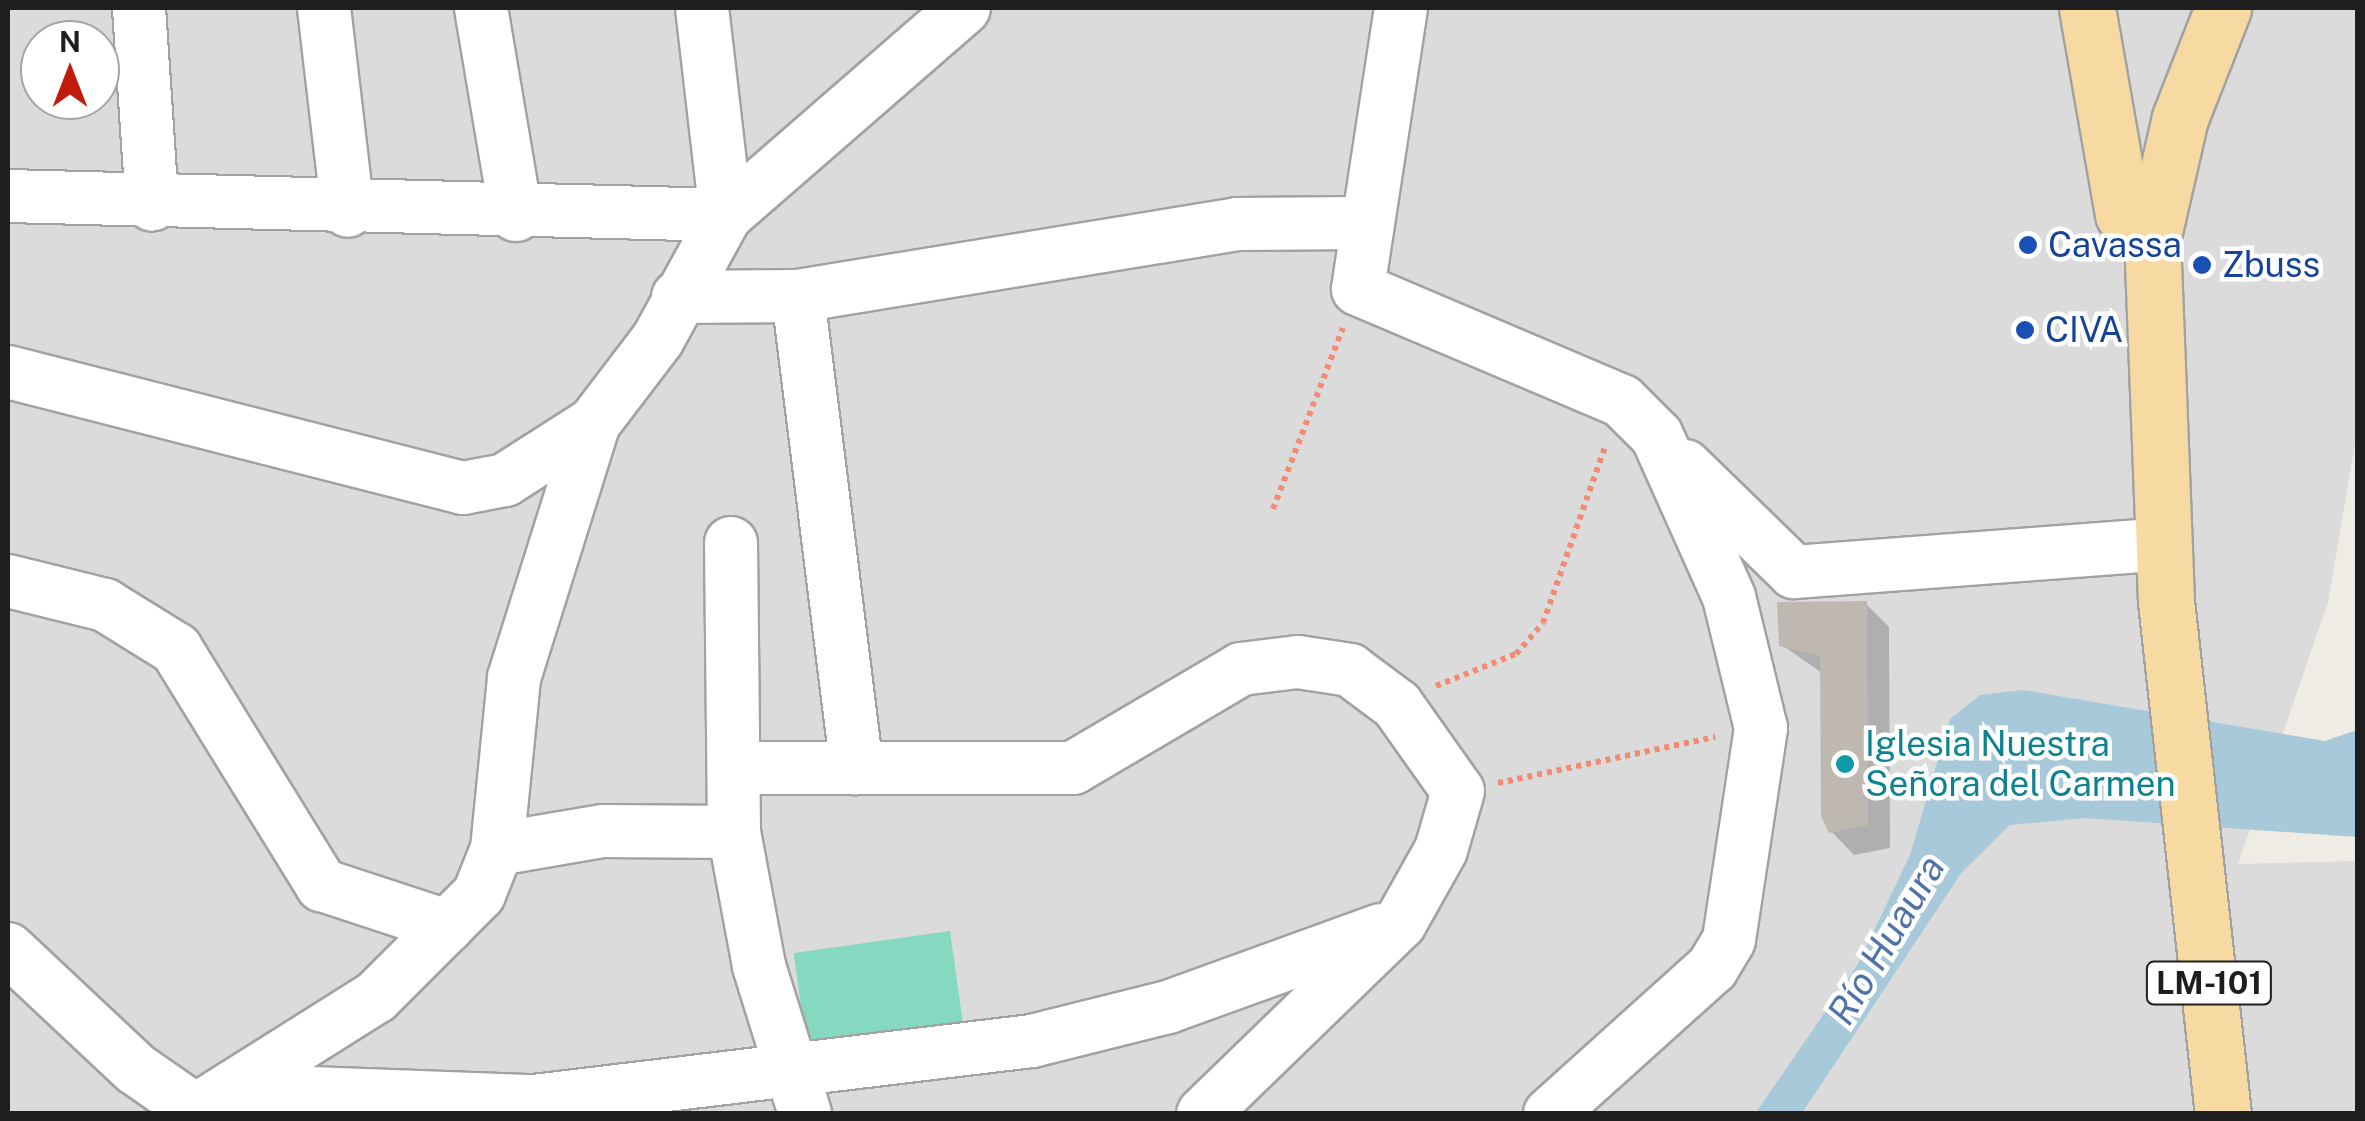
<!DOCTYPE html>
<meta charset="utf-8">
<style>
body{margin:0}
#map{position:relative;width:2365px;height:1121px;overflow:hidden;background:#eeece4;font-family:"Public Sans",sans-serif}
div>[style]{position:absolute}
.residential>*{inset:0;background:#dcdbdb}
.pitch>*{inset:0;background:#86d9c1;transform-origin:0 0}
.water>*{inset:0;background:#a7c9da}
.shadow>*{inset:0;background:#0003}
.building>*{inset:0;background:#bfb8b1}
.path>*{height:6px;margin-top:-3px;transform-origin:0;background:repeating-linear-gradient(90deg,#f28b71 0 5px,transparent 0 10px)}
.roads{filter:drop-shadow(2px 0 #a2a2a2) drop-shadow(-2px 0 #a2a2a2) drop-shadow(0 2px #a2a2a2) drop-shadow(0 -2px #a2a2a2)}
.minor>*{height:52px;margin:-26px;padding:0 26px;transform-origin:26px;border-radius:26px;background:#fff}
.major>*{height:55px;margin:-27.5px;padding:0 27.5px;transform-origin:27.5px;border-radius:27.5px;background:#f7daa1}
.dots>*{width:28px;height:28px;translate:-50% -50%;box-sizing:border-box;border:5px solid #fff;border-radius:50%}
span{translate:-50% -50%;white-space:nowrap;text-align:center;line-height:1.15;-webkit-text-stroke:9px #fff;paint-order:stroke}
.shield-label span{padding:2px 8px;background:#fff;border:2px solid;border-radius:8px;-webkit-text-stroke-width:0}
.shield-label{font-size:32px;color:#1e1e1e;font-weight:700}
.transit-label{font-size:35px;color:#164399}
.left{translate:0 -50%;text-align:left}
.culture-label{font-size:35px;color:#0d838f}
.water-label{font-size:38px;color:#4f73a8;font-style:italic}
.frame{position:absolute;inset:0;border:10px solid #1e1e1e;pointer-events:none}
.north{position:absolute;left:20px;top:20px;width:100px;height:100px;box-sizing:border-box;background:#fff;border:2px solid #a5a5a5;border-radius:50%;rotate:0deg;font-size:28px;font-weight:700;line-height:40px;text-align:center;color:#1e1e1e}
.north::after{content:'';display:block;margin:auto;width:35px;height:45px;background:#c11c0b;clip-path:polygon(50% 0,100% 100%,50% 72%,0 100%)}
</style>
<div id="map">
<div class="residential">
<i style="clip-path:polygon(evenodd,8px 8px,2357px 8px,2357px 433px,2328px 602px,2238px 864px,2357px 861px,2357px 1113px,8px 1113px,8px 8px,40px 40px,100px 40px,100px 100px,40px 100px,40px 40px)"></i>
</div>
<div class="pitch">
<i style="left:950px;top:931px;width:109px;height:158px;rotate:82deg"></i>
</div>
<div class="water">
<i style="clip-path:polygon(2023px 690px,2325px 741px,2357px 730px,2357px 837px,2085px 818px,2010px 825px,1962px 872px,1802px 1113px,1755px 1114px,1858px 964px,1910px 855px,1950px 719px,1980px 695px)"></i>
</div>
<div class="shadow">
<i style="clip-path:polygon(1866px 604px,1889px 627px,1890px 848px,1854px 855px,1831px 831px,1822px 673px,1782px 645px)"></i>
</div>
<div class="building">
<i style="clip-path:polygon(1867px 601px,1868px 825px,1829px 833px,1821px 816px,1820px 656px,1779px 646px,1777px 602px)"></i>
</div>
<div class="path">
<i style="left:1273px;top:509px;width:194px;rotate:-68.9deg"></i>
<i style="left:1436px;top:686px;width:86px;rotate:-21.8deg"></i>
<i style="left:1516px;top:654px;width:41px;rotate:-48.9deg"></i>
<i style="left:1543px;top:623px;width:190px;rotate:-70.6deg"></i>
<i style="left:1498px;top:783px;width:222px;rotate:-12deg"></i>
</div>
<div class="roads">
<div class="minor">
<i style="left:139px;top:8px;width:197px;rotate:86.2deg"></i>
<i style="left:324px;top:8px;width:204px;rotate:83.3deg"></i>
<i style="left:481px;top:8px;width:210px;rotate:80.4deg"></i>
<i style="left:1401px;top:8px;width:284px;rotate:98.7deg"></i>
<i style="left:1358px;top:289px;width:287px;rotate:23deg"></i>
<i style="left:1622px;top:401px;width:49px;rotate:45deg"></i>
<i style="left:1657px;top:436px;width:176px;rotate:65.9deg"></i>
<i style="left:1729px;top:597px;width:135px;rotate:76.3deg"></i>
<i style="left:1761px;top:728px;width:214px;rotate:98.6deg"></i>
<i style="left:1729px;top:940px;width:33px;rotate:121deg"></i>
<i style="left:1712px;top:968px;width:218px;rotate:138deg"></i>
<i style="left:8px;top:196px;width:718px;rotate:1.52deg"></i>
<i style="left:726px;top:215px;width:315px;rotate:-41deg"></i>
<i style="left:798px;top:296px;width:476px;rotate:82.9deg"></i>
<i style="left:678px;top:297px;width:120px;rotate:-0.5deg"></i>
<i style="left:798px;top:296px;width:445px;rotate:-9.3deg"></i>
<i style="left:1237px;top:224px;width:126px;rotate:-0.5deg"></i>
<i style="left:8px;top:372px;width:470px;rotate:14.3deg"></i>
<i style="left:463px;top:488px;width:43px;rotate:-10.8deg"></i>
<i style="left:505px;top:480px;width:106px;rotate:-32.6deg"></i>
<i style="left:1685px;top:466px;width:152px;rotate:44.2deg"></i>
<i style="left:1794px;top:572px;width:371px;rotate:-4.3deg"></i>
<i style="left:731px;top:543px;width:289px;rotate:89.4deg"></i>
<i style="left:734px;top:832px;width:136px;rotate:79.4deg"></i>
<i style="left:759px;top:966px;width:155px;rotate:72.7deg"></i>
<i style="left:8px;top:581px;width:100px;rotate:13.9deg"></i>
<i style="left:105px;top:605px;width:84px;rotate:31.8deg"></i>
<i style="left:176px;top:649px;width:278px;rotate:58.3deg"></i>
<i style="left:322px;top:885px;width:132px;rotate:18.2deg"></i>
<i style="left:739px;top:768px;width:334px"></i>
<i style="left:1073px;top:768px;width:195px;rotate:-30.5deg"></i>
<i style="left:1241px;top:669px;width:57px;rotate:-7deg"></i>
<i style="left:1298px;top:662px;width:53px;rotate:8.7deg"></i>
<i style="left:1350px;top:670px;width:59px;rotate:36.7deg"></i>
<i style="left:1397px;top:705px;width:105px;rotate:54.7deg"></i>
<i style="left:1458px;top:791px;width:61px;rotate:106.1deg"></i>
<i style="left:1441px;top:850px;width:84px;rotate:119.3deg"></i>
<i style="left:1400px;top:923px;width:274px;rotate:135.9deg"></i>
<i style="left:497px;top:849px;width:108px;rotate:-9.6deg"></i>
<i style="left:603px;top:831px;width:131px;rotate:0.4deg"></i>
<i style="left:8px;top:949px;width:175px;rotate:43.2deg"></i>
<i style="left:136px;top:1069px;width:72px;rotate:34.8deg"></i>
<i style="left:229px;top:1090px;width:305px;rotate:2.1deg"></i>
<i style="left:534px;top:1101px;width:502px;rotate:-6.87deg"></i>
<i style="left:1032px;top:1041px;width:140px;rotate:-14deg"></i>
<i style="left:1168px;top:1007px;width:226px;rotate:-19.9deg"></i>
<i style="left:190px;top:1114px;width:220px;rotate:-32.2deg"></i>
<i style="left:376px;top:997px;width:146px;rotate:-45deg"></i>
<i style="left:479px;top:894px;width:48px;rotate:-68.2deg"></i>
<i style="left:497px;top:849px;width:172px;rotate:-84.3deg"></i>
<i style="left:514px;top:678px;width:267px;rotate:-72.6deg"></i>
<i style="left:594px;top:423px;width:106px;rotate:-52.7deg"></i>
<i style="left:658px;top:339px;width:141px;rotate:-61.3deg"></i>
<i style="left:726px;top:215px;width:208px;rotate:-96.6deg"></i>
</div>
<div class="major">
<i style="left:2087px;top:8px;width:209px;rotate:80.1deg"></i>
<i style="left:2123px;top:214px;width:39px;rotate:42deg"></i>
<i style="left:2223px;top:1114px;width:516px;rotate:-96.34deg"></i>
<i style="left:2166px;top:601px;width:361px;rotate:-92.2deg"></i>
<i style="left:2152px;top:240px;width:125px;rotate:-77.1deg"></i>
<i style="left:2180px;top:118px;width:118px;rotate:-68.6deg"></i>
</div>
</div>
<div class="dots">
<i style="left:2028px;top:245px;background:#1a4fb4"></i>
<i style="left:2202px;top:265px;background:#1a4fb4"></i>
<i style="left:2025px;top:330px;background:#1a4fb4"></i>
<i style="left:1845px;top:764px;background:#0f9aa8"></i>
</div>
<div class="shield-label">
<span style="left:2209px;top:983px">LM-101</span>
</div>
<div class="transit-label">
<span class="left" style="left:2048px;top:245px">Cavassa</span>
<span class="left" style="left:2222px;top:265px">Zbuss</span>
<span class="left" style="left:2045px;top:330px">CIVA</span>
</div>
<div class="culture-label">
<span class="left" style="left:1865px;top:764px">Iglesia Nuestra<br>Señora del Carmen</span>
</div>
<div class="water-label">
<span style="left:1886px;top:940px;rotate:-59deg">Río Huaura</span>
</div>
<div class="frame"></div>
<div class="north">N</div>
</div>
